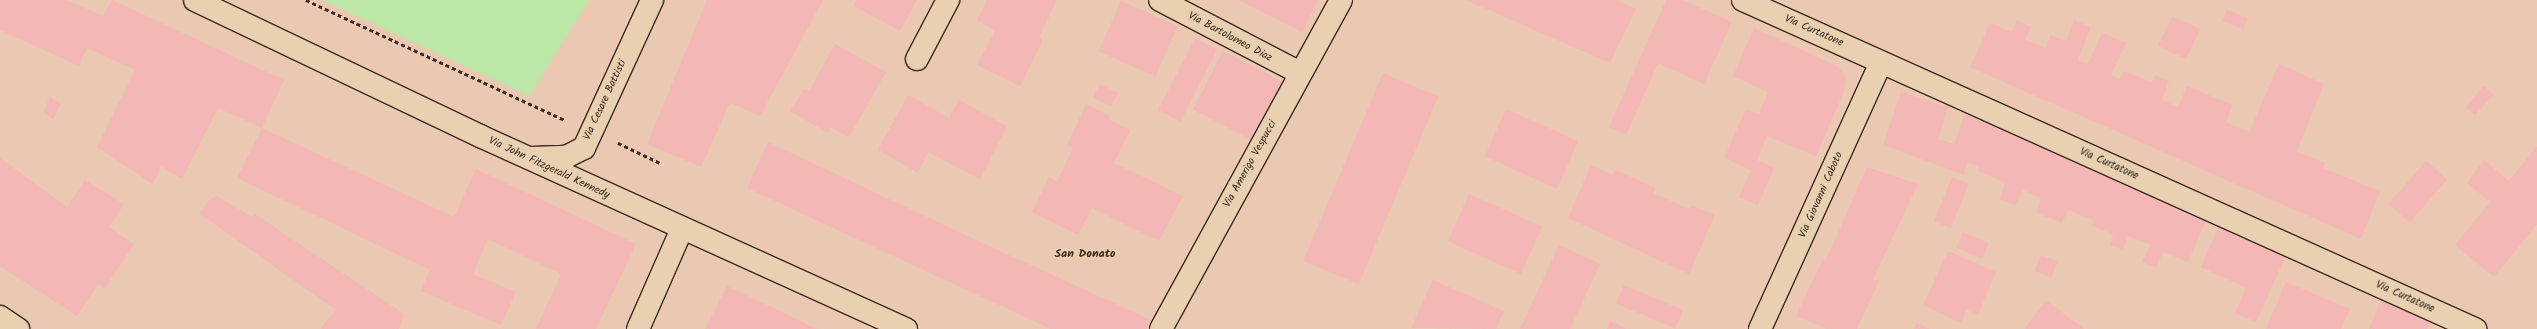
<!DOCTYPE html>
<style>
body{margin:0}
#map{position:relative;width:2537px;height:329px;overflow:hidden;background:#ebc8b2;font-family:Kalam,sans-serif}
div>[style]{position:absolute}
.green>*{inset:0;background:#bae7a5}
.building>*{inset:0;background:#f3b7b5;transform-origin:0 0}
.path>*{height:2.5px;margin-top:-1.25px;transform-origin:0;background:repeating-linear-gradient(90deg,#3b2a1e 0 4px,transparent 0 7px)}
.roads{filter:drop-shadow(1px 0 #3b2a1e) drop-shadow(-1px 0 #3b2a1e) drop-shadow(0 1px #3b2a1e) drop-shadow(0 -1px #3b2a1e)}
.street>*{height:22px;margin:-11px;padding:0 11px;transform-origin:11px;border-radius:11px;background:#e8d0b0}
span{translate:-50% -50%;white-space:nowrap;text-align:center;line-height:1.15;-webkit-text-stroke:4px #e8d0b0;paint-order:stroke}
.street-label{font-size:11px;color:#3b2a1e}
.neighbourhood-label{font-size:12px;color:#3b2a1e;font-weight:700}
</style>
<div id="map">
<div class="green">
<i style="clip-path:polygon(322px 0,589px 0,529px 96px)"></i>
</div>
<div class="building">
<i style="clip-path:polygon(0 0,67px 0,103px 16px,112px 0,284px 80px,262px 128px,218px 108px,182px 179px,161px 166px,153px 184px,97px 147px,135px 70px,87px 48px,79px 66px,0 30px)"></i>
<i style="clip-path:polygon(707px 0,823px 0,760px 116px,730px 103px,701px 167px,647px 144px)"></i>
<i style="clip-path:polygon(857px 0,917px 0,900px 31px,854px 6px)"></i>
<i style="clip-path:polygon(987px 0,1057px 0,1039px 37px,1043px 40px,1020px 86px,977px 65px,995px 31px,977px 20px)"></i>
<i style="clip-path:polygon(1238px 0,1318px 0,1302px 32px)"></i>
<i style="clip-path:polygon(1466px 0,1616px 0,1636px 9px,1610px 63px)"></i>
<i style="clip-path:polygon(1666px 0,1682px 0,1732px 22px,1704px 84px,1658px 63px,1626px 135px,1609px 127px)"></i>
<i style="left:1121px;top:1px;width:62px;height:55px;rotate:24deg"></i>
<i style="left:2227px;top:10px;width:22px;height:12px;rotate:21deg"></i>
<i style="left:2172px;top:16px;width:31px;height:33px;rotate:25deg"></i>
<i style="clip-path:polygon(2017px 20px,2031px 27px,2025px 39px,2046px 48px,2050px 35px,2066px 41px,2074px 20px,2091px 27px,2078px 60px,2088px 64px,2102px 33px,2126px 43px,2111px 75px,2120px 79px,2124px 71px,2151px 82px,2155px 75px,2169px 81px,2162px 100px,2178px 107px,2187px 86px,2233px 105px,2226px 122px,2249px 132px,2279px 64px,2324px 84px,2297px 151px,2325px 163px,2323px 168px,2380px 191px,2361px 239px,1970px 67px,1990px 23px,2012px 32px)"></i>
<i style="clip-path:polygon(1754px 28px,1839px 67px,1846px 79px,1843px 94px,1816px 156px,1767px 136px,1757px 160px,1774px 168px,1758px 205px,1739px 197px,1751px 170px,1724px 158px,1746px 109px,1759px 114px,1768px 92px,1733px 76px)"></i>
<i style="left:1195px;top:38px;width:25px;height:81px;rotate:27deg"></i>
<i style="clip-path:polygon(835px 44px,886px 72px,849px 137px,830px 127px,828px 133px,790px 111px,804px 89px,809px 91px)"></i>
<i style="left:1223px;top:51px;width:67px;height:66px;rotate:27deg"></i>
<i style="left:1383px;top:73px;width:60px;height:204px;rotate:23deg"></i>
<i style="left:1100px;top:84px;width:20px;height:15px;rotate:27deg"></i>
<i style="clip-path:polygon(2483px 86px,2494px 94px,2475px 115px,2466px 107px)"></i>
<i style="clip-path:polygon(1901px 92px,1948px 107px,1938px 139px,1954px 144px,1966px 112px,2208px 216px,2188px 262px,2163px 252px,2156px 267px,2142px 262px,2151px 245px,2128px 236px,2123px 249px,2110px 246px,2113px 234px,2092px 226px,2093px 220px,2068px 210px,2062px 223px,2036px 213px,2041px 198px,2023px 190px,2015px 205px,2000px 199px,2005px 182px,1978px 171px,1979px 167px,1967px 162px,1964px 175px,1883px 145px)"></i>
<i style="clip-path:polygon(908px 95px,949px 118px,959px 100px,1007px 126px,980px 179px,928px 152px,918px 173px,878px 150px)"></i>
<i style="clip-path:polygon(50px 97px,61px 104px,53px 119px,43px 112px)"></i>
<i style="clip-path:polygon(1086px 104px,1110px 116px,1108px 119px,1130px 130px,1114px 163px,1183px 196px,1159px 241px,1092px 208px,1078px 235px,1032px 212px,1049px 177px,1057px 182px,1073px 148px,1067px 145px)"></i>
<i style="left:1506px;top:109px;width:79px;height:52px;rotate:24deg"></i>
<i style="clip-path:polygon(262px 128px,454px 217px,476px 169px,636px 244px,596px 329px,536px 329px,561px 274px,488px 239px,473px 274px,516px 292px,501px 325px,421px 291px,430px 270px,237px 178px)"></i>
<i style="clip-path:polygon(768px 142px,961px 233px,1151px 320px,1147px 329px,1051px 329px,915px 266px,747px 188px)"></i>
<i style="clip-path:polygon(2537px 146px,2537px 224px,2494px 277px,2455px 245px,2490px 202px,2467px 183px,2484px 160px,2509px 181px)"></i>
<i style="clip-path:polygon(0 158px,67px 207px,85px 180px,124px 204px,109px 227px,134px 244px,105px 288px,98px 284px,77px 316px,0 266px)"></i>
<i style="left:2426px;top:161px;width:28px;height:57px;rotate:41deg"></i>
<i style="clip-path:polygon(1591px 165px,1613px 175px,1616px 170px,1655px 188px,1653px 193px,1689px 209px,1691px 205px,1715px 215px,1689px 274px,1568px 218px)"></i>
<i style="clip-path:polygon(1867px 167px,1918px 184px,1873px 279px,1879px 281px,1857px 329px,1827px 329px,1796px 316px,1823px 259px,1826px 260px)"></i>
<i style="left:1952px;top:177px;width:18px;height:48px;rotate:22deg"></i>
<i style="left:1469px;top:194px;width:80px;height:52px;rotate:24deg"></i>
<i style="clip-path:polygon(217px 196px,252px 217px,255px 214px,404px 314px,399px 329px,320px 329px,336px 310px,200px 214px,209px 200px)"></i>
<i style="clip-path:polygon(2220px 223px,2287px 253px,2256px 322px,2235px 313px,2246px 288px,2201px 267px)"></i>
<i style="left:1963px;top:232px;width:28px;height:17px;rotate:23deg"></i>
<i style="clip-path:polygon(1559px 245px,1600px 264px,1570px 329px,1520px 329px)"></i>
<i style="clip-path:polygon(1948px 251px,1996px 272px,1978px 314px,1966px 310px,1961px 323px,1923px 305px)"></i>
<i style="left:2041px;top:255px;width:18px;height:17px;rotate:22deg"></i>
<i style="clip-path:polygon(1433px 280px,1504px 311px,1496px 329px,1411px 328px)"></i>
<i style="clip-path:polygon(2286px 282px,2350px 309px,2341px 329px,2266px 329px)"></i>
<i style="left:1624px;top:285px;width:64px;height:20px;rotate:23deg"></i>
<i style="clip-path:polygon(727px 286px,817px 329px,705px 329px)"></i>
<i style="clip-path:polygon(2383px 296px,2432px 317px,2427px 329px,2369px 329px)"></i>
<i style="clip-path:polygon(2046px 300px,2084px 329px,2024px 329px)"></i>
<i style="clip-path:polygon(1610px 321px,1627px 329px,1607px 329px)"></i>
<i style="clip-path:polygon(1917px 323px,1930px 329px,1914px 329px)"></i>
</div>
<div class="path">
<i style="left:306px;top:0;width:285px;rotate:24.9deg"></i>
<i style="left:618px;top:143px;width:47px;rotate:25.5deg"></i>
</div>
<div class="roads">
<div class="street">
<i style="left:195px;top:0;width:316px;rotate:25.5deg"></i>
<i style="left:480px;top:136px;width:468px;rotate:24.4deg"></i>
<i style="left:1160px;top:0;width:158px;rotate:27.5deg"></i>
<i style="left:1743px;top:0;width:803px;rotate:24.2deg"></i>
<i style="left:917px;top:59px;width:67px;rotate:-62.3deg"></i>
<i style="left:531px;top:158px;width:35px;rotate:-2deg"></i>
<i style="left:566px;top:157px;width:20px;rotate:-27deg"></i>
<i style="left:584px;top:148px;width:163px;rotate:-65.3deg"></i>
<i style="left:0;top:317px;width:22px;rotate:34deg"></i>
<i style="left:638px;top:329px;width:109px;rotate:-66.3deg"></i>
<i style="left:1161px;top:329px;width:375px;rotate:-61.3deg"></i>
<i style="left:1760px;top:329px;width:293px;rotate:-65.6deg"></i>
</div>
</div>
<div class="street-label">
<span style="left:1814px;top:31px;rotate:24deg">Via Curtatone</span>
<span style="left:1230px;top:37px;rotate:28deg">Via Bartolomeo Diaz</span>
<span style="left:605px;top:100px;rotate:-65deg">Via Cesare Battisti</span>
<span style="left:1250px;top:164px;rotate:-61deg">Via Amerigo Vespucci</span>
<span style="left:2109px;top:164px;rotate:24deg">Via Curtatone</span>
<span style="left:549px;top:168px;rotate:25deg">Via John Fitzgerald Kennedy</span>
<span style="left:1821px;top:195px;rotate:-66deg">Via Giovanni Caboto</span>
<span style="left:2405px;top:297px;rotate:24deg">Via Curtatone</span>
</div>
<div class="neighbourhood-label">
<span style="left:1085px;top:254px">San Donato</span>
</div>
</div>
